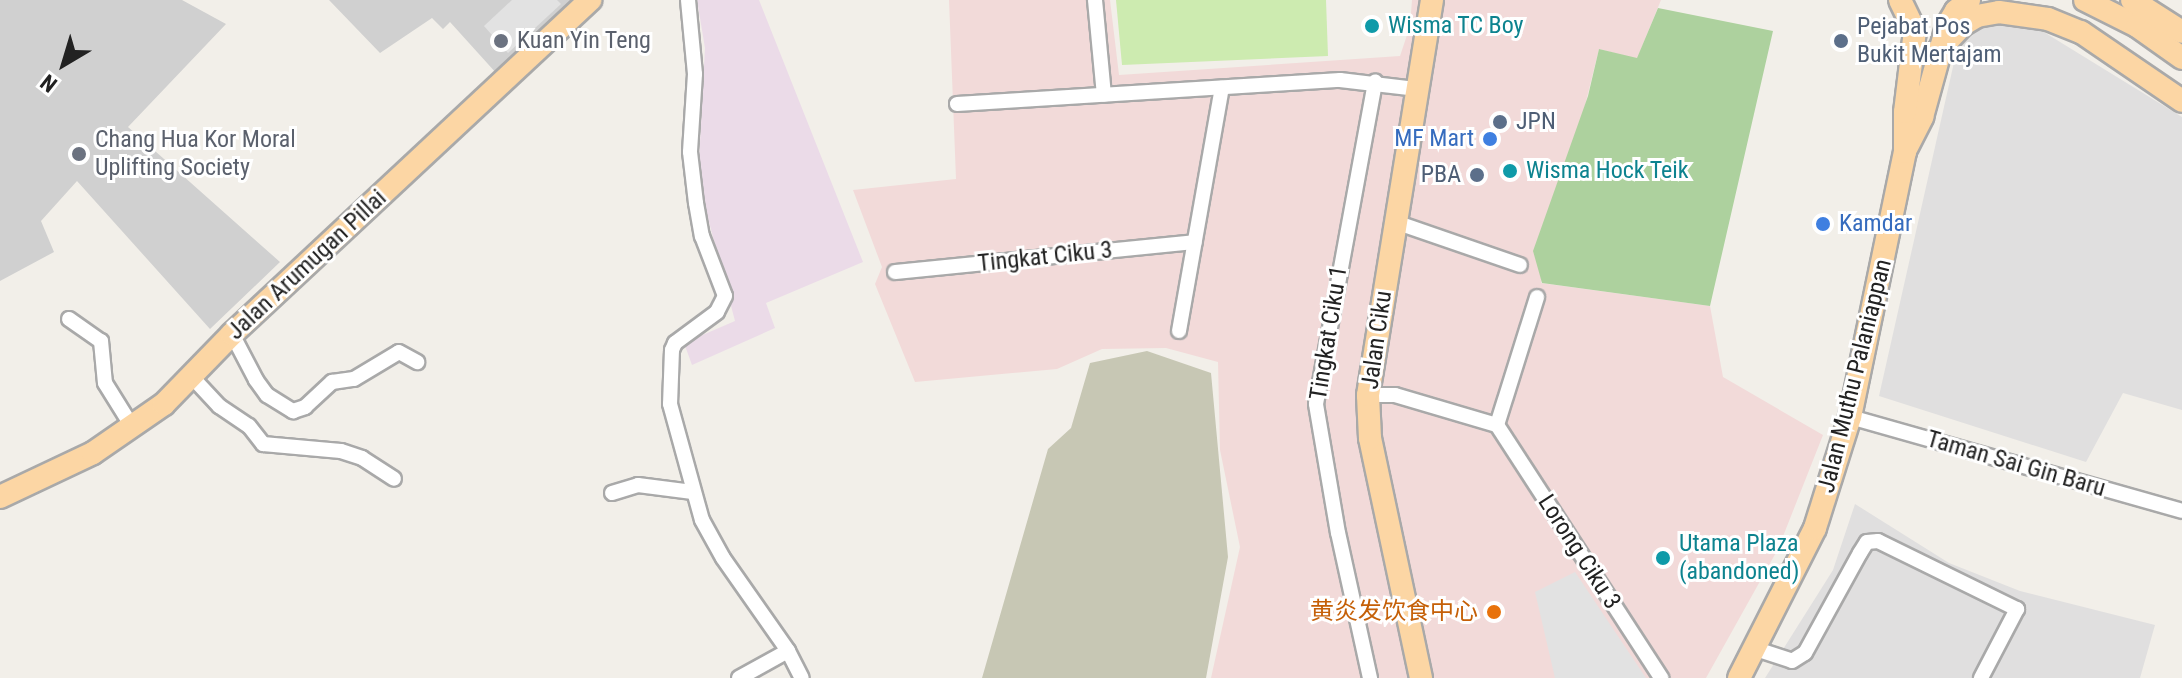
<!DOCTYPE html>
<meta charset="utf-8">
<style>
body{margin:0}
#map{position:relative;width:2182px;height:678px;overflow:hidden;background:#f2efe9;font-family:"Roboto Condensed","Noto Sans SC",sans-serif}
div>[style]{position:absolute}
.residential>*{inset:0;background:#e0dfdf}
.commercial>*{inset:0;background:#f2dad9}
.industrial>*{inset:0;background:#ebdbe8}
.religious>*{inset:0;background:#d0d0d0}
.construction>*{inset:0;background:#c7c7b4}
.grass>*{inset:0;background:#cdebb0}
.forest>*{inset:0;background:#add19e}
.parking>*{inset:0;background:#e2e2e2}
.roads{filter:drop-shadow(2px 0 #a9a9a9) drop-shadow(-2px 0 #a9a9a9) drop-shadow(0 2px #a9a9a9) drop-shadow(0 -2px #a9a9a9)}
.street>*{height:14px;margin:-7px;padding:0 7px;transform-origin:7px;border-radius:7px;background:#fff}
.primary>*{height:22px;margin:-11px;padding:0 11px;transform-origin:11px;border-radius:11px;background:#fcd6a4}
.dots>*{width:22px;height:22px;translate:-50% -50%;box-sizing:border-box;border:4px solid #fff;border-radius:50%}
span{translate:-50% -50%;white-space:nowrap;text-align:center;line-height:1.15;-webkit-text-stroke:6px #fff;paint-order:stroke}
.culture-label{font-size:24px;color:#0d838f}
.left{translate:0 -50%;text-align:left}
.service-label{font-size:24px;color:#4e5e75}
.right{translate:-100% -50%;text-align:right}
.worship-label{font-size:24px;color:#5b616d}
.shop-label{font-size:24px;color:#366cbe}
.street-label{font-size:24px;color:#222}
.food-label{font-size:24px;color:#c56008}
.north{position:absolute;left:24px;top:24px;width:80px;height:80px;-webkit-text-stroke:6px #fff;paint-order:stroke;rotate:218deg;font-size:22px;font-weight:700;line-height:32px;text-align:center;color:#222}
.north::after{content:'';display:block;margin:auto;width:28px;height:36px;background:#222;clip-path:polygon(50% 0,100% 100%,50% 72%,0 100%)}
</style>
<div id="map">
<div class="residential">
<i style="clip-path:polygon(1984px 20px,2026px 21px,2182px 117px,2182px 410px,2123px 393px,2086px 462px,1879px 396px,1957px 49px)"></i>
<i style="clip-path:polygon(1855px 504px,1949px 563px,2020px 591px,2155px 625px,2140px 678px,1765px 678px,1833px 570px)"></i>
</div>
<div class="commercial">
<i style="clip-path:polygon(949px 0,1110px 0,1119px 75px,1400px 56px,1410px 26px,1412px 0,1661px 0,1637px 59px,1599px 49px,1541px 283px,1710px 306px,1723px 377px,1823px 435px,1778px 549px,1706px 678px,1211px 678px,1240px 547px,1220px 450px,1218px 362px,1166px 348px,1102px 349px,1057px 369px,915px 382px,875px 284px,882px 267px,853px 190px,956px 179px)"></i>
</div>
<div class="industrial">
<i style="clip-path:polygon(697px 0,759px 0,863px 262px,766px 303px,775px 328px,692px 365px,684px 343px,735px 321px,698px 180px,705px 48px)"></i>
</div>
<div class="religious">
<i style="clip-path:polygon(0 0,182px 0,226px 24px,128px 127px,280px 262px,210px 329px,77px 181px,41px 221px,54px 252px,0 281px)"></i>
<i style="clip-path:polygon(329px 0,579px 0,497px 74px,450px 22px,443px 29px,432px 18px,380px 53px)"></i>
</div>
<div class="construction">
<i style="clip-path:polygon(1147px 351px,1211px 373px,1228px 557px,1206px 678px,982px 678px,1048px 449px,1071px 428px,1090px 363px)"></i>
</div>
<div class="grass">
<i style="clip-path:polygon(1116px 0,1326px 0,1328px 56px,1122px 65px)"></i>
</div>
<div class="forest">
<i style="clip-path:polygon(1658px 8px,1773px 31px,1710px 306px,1542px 283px,1533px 251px,1588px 96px,1599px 49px,1637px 58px)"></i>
</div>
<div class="parking">
<i style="clip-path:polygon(512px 0,557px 0,561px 4px,508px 53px,484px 26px)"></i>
<i style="clip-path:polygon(1575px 572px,1646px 678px,1555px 678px,1535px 592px)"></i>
</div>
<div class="roads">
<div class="street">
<i style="left:688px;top:0;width:74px;rotate:84.6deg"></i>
<i style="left:695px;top:74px;width:78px;rotate:93.7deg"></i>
<i style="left:690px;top:152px;width:51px;rotate:83.3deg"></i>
<i style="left:696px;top:203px;width:34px;rotate:80deg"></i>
<i style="left:702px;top:236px;width:64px;rotate:69deg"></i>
<i style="left:725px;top:296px;width:18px;rotate:117deg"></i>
<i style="left:717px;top:312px;width:52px;rotate:143.6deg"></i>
<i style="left:675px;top:343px;width:8px;rotate:113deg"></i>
<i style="left:672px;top:350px;width:54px;rotate:92.1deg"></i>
<i style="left:670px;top:404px;width:120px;rotate:74.6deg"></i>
<i style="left:702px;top:520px;width:43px;rotate:61.1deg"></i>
<i style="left:723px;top:558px;width:113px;rotate:55deg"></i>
<i style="left:788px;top:651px;width:30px;rotate:63deg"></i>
<i style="left:1095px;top:0;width:95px;rotate:84.6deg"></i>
<i style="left:957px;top:104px;width:384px;rotate:-3.6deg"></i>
<i style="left:1340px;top:80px;width:78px;rotate:6.7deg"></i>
<i style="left:1395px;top:222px;width:132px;rotate:19deg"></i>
<i style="left:895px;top:272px;width:301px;rotate:-5.7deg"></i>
<i style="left:69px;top:319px;width:39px;rotate:35deg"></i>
<i style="left:101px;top:341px;width:42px;rotate:84.6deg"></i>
<i style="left:105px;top:383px;width:53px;rotate:58.1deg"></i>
<i style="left:1179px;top:331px;width:247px;rotate:-80deg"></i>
<i style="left:232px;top:334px;width:52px;rotate:62.4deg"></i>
<i style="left:256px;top:380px;width:19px;rotate:54deg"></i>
<i style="left:267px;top:395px;width:31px;rotate:32deg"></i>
<i style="left:293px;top:411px;width:13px;rotate:-18deg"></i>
<i style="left:305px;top:407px;width:37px;rotate:-43deg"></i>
<i style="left:332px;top:382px;width:22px;rotate:-8deg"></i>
<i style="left:354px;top:379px;width:52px;rotate:-31deg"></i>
<i style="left:399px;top:352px;width:21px;rotate:29deg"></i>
<i style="left:192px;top:377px;width:40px;rotate:47deg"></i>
<i style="left:219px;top:406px;width:36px;rotate:34deg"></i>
<i style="left:249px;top:426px;width:23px;rotate:52deg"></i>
<i style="left:263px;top:444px;width:78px;rotate:5.1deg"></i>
<i style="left:341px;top:451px;width:22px;rotate:18deg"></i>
<i style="left:362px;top:458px;width:38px;rotate:33deg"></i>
<i style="left:1368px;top:395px;width:27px"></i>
<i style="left:1395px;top:395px;width:106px;rotate:16.4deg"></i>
<i style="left:1850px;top:417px;width:345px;rotate:15.8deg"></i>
<i style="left:1497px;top:425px;width:302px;rotate:57deg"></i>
<i style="left:1497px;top:425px;width:134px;rotate:-72.6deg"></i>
<i style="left:612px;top:493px;width:27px;rotate:-17deg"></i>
<i style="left:638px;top:485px;width:55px;rotate:7.3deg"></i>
<i style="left:1756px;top:649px;width:38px;rotate:18deg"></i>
<i style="left:1792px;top:661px;width:15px;rotate:-32deg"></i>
<i style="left:1805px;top:653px;width:114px;rotate:-61.2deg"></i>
<i style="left:1860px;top:553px;width:13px;rotate:-58deg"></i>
<i style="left:1867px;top:542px;width:11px;rotate:-5deg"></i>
<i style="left:1878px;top:541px;width:155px;rotate:26.1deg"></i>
<i style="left:2017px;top:609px;width:78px;rotate:117.6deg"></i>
<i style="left:739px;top:678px;width:56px;rotate:-28.9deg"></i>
<i style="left:1370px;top:678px;width:148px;rotate:-102.4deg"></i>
<i style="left:1338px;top:533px;width:131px;rotate:-99.7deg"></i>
<i style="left:1316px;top:404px;width:328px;rotate:-79.6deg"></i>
</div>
<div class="primary">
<i style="left:2085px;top:0;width:58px;rotate:26.6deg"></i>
<i style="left:2137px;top:26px;width:55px;rotate:35.4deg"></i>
<i style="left:2132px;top:0;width:59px;rotate:32.6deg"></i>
<i style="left:1938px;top:51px;width:35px;rotate:-47deg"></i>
<i style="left:1962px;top:25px;width:17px;rotate:-31deg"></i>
<i style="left:1977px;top:16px;width:22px;rotate:-10deg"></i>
<i style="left:1999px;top:12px;width:49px;rotate:8.1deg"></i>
<i style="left:2048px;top:19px;width:35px;rotate:22deg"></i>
<i style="left:2081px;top:32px;width:122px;rotate:34.3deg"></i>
<i style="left:1907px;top:147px;width:34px;rotate:-63deg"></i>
<i style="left:1922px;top:117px;width:94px;rotate:-74.6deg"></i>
<i style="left:1947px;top:26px;width:17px;rotate:-59deg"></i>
<i style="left:1956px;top:11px;width:17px;rotate:-40deg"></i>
<i style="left:0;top:497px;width:103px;rotate:-25.3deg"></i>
<i style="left:93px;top:453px;width:86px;rotate:-34.6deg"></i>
<i style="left:164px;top:404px;width:98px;rotate:-45.8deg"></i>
<i style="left:232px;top:334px;width:490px;rotate:-43deg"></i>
<i style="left:1421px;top:678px;width:245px;rotate:-102deg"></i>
<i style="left:1370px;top:438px;width:43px;rotate:-92.7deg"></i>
<i style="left:1368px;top:395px;width:400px;rotate:-80.8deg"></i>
<i style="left:1739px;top:678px;width:168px;rotate:-63.1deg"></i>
<i style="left:1815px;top:528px;width:116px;rotate:-72.5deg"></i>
<i style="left:1850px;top:417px;width:271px;rotate:-78.3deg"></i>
<i style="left:1905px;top:152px;width:40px;rotate:-90deg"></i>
<i style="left:1905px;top:112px;width:82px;rotate:-83deg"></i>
<i style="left:1915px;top:31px;width:34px;rotate:-116deg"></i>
</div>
</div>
<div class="dots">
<i style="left:1372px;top:26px;background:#0f9aa8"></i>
<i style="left:501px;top:41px;background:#6b7280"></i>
<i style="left:1841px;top:41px;background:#5c6f8a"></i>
<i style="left:1500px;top:122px;background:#5c6f8a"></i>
<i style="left:1490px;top:139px;background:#3f7fe0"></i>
<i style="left:79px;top:154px;background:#6b7280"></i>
<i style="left:1510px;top:171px;background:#0f9aa8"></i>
<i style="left:1477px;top:175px;background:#5c6f8a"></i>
<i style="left:1823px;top:224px;background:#3f7fe0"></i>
<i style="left:1663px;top:558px;background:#0f9aa8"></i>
<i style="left:1494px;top:612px;background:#e8710a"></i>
</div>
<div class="culture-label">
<span class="left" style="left:1388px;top:26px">Wisma TC Boy</span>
<span class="left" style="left:1526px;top:171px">Wisma Hock Teik</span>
<span class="left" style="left:1679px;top:558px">Utama Plaza<br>(abandoned)</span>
</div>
<div class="service-label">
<span class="left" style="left:1857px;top:41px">Pejabat Pos<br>Bukit Mertajam</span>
<span class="left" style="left:1516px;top:122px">JPN</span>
<span class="right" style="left:1461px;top:175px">PBA</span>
</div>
<div class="worship-label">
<span class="left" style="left:517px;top:41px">Kuan Yin Teng</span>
<span class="left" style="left:95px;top:154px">Chang Hua Kor Moral<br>Uplifting Society</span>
</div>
<div class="shop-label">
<span class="right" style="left:1474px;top:139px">MF Mart</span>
<span class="left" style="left:1839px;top:224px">Kamdar</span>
</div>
<div class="street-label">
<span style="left:1045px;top:257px;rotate:-6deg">Tingkat Ciku 3</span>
<span style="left:307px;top:265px;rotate:-43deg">Jalan Arumugan Pillai</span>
<span style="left:1329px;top:333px;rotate:-81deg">Tingkat Ciku 1</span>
<span style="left:1377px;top:340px;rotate:-82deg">Jalan Ciku</span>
<span style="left:1855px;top:376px;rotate:-76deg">Jalan Muthu Palaniappan</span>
<span style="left:2016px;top:464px;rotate:16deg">Taman Sai Gin Baru</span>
<span style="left:1579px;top:552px;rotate:57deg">Lorong Ciku 3</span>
</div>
<div class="food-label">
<span class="right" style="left:1478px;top:612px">黄炎发饮食中心</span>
</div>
<div class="north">N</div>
</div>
